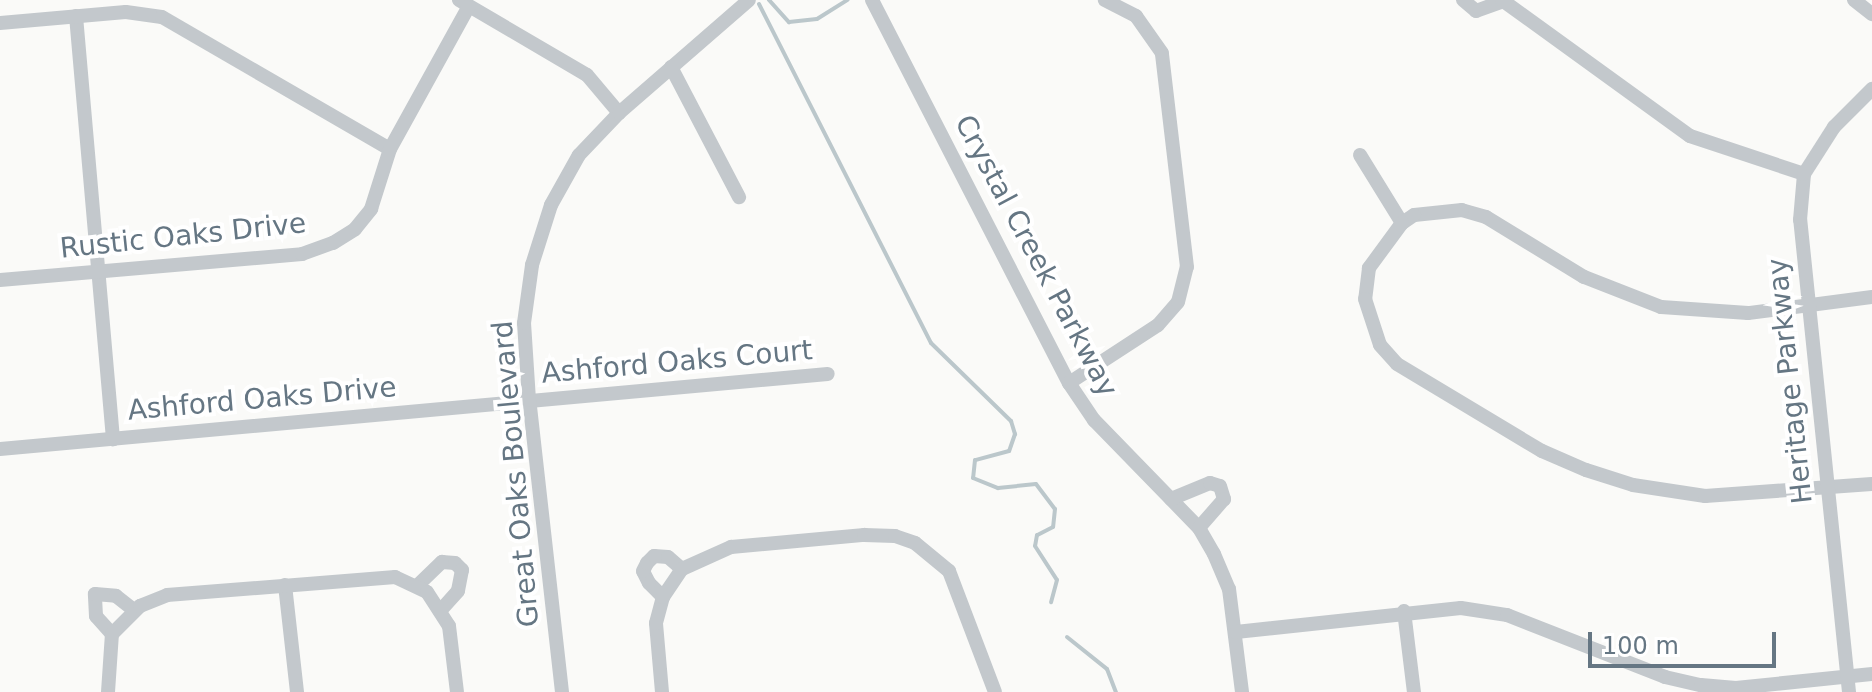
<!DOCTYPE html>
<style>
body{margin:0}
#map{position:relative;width:1872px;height:692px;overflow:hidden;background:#fafaf8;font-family:"DejaVu Sans",sans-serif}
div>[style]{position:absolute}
.stream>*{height:4px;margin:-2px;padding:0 2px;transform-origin:2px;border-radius:2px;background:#bbc7cb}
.minor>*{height:14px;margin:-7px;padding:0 7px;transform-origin:7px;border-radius:7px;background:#c3c8cc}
span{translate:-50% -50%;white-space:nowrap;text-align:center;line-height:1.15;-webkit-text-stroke:8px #fff;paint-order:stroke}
.street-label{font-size:28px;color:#657683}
.scale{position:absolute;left:1588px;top:632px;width:188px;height:36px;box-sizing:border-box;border:4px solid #657683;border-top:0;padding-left:10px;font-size:24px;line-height:28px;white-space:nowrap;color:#657683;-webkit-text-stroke:6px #fff;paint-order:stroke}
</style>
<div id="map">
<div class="stream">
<i style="left:769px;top:0;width:30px;rotate:48deg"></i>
<i style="left:789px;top:22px;width:28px;rotate:-6deg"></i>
<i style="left:817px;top:19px;width:36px;rotate:-32deg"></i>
<i style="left:759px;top:4px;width:380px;rotate:63.1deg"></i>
<i style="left:931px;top:343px;width:112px;rotate:44.3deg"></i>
<i style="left:1011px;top:421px;width:14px;rotate:73deg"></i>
<i style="left:1015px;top:434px;width:18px;rotate:109deg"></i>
<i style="left:1009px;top:451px;width:35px;rotate:165deg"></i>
<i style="left:975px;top:460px;width:18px;rotate:96deg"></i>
<i style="left:973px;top:478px;width:27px;rotate:22deg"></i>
<i style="left:998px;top:488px;width:38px;rotate:-6deg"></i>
<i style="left:1036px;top:484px;width:31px;rotate:53deg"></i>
<i style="left:1055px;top:509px;width:18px;rotate:96deg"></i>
<i style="left:1053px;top:527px;width:18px;rotate:153deg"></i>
<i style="left:1037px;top:535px;width:11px;rotate:100deg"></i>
<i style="left:1035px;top:546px;width:40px;rotate:57.1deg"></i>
<i style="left:1057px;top:580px;width:23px;rotate:105deg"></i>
<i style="left:1067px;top:637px;width:51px;rotate:38.7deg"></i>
<i style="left:1107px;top:669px;width:25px;rotate:69deg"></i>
</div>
<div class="minor">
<i style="left:459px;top:0;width:148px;rotate:30.4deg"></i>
<i style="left:587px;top:75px;width:50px;rotate:49.9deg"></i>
<i style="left:872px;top:0;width:431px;rotate:62.8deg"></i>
<i style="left:1069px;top:383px;width:45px;rotate:56deg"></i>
<i style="left:1094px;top:420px;width:151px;rotate:45.8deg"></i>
<i style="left:1199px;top:528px;width:30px;rotate:60deg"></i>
<i style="left:1214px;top:554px;width:38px;rotate:67deg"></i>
<i style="left:1229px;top:589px;width:104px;rotate:82.8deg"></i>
<i style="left:1463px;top:0;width:17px;rotate:40deg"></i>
<i style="left:1476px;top:11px;width:29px;rotate:-20deg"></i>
<i style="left:1502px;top:0;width:232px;rotate:35.9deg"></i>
<i style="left:1690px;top:136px;width:120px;rotate:18.4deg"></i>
<i style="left:1854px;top:0;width:23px;rotate:38deg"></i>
<i style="left:76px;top:16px;width:425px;rotate:85deg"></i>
<i style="left:0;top:23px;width:126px;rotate:-5deg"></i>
<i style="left:126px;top:12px;width:36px;rotate:8deg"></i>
<i style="left:162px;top:17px;width:263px;rotate:30.1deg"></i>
<i style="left:671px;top:67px;width:147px;rotate:62.4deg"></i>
<i style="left:1360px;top:155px;width:80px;rotate:58.3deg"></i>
<i style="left:0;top:280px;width:303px;rotate:-4.9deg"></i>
<i style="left:302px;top:254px;width:33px;rotate:-20deg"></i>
<i style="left:333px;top:243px;width:26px;rotate:-32deg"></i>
<i style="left:355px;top:229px;width:26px;rotate:-51deg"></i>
<i style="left:371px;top:209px;width:63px;rotate:-72.4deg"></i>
<i style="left:390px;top:149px;width:163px;rotate:-61.1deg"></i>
<i style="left:1872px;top:297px;width:125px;rotate:172.6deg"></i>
<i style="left:1748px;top:313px;width:87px;rotate:-176.1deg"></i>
<i style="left:1661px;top:307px;width:83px;rotate:-158.7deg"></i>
<i style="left:1584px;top:277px;width:115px;rotate:-148.5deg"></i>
<i style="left:1486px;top:217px;width:25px;rotate:-164deg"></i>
<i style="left:1462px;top:210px;width:48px;rotate:174.1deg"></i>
<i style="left:1414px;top:215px;width:14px;rotate:146deg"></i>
<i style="left:1402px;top:223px;width:56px;rotate:126.3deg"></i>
<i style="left:1369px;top:268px;width:31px;rotate:97deg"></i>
<i style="left:1365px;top:299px;width:48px;rotate:71.9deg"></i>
<i style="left:1380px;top:345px;width:25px;rotate:48deg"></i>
<i style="left:1397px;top:364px;width:169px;rotate:31deg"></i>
<i style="left:1542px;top:451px;width:48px;rotate:23.4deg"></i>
<i style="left:1586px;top:470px;width:49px;rotate:17.7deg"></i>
<i style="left:1633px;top:485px;width:73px;rotate:8.7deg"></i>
<i style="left:1705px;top:496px;width:167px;rotate:-4.1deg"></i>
<i style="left:1069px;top:383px;width:106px;rotate:-33.1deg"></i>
<i style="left:1158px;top:325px;width:30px;rotate:-49deg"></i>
<i style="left:1178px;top:302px;width:36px;rotate:-76deg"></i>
<i style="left:1187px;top:267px;width:215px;rotate:-96.7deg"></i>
<i style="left:1162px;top:53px;width:45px;rotate:-125.1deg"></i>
<i style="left:1136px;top:16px;width:35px;rotate:-153deg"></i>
<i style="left:0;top:449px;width:831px;rotate:-5.18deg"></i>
<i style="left:1171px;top:499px;width:42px;rotate:-22.3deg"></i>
<i style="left:1210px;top:483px;width:10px;rotate:17deg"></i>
<i style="left:1220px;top:486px;width:14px;rotate:73deg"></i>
<i style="left:1224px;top:499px;width:38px;rotate:131deg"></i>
<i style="left:419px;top:584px;width:32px;rotate:-44deg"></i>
<i style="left:442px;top:562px;width:13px;rotate:4deg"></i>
<i style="left:455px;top:563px;width:10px;rotate:45deg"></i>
<i style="left:462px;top:570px;width:21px;rotate:101deg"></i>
<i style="left:458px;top:591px;width:27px;rotate:132deg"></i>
<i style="left:285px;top:585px;width:108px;rotate:83.6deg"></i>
<i style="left:663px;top:597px;width:20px;rotate:-135deg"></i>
<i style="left:649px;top:583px;width:13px;rotate:-117deg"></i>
<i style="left:643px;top:571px;width:9px;rotate:-63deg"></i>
<i style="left:647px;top:563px;width:10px;rotate:-45deg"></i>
<i style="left:654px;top:556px;width:14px;rotate:4deg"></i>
<i style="left:668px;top:557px;width:18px;rotate:41deg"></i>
<i style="left:1404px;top:611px;width:82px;rotate:83deg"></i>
<i style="left:1236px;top:632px;width:226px;rotate:-6.1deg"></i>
<i style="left:1461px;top:608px;width:47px;rotate:8.7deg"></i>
<i style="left:1507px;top:615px;width:170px;rotate:21.4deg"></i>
<i style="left:1665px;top:677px;width:37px;rotate:13deg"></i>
<i style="left:1701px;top:685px;width:35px;rotate:5deg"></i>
<i style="left:1736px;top:688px;width:137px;rotate:-5.9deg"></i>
<i style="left:112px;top:634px;width:24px;rotate:-132deg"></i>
<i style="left:96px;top:616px;width:22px;rotate:-93deg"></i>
<i style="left:95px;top:594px;width:21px;rotate:5deg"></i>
<i style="left:116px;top:596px;width:23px;rotate:38deg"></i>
<i style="left:108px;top:692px;width:58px;rotate:-86.1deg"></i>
<i style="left:112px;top:634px;width:40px;rotate:-45deg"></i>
<i style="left:140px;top:606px;width:29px;rotate:-22deg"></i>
<i style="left:167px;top:595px;width:229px;rotate:-4.5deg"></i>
<i style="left:395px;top:577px;width:35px;rotate:25deg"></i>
<i style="left:427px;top:592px;width:40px;rotate:57.1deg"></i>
<i style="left:449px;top:626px;width:66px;rotate:83.1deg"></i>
<i style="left:562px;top:692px;width:294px;rotate:-96.4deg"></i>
<i style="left:529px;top:400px;width:77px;rotate:-93.7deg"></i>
<i style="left:524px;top:323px;width:59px;rotate:-82.1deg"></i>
<i style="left:532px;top:265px;width:63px;rotate:-72.4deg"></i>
<i style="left:551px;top:205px;width:57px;rotate:-60.8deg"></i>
<i style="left:579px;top:155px;width:58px;rotate:-46.4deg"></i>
<i style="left:619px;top:113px;width:172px;rotate:-41deg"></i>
<i style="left:662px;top:692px;width:69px;rotate:-95deg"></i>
<i style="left:656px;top:623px;width:27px;rotate:-75deg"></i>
<i style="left:663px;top:597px;width:34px;rotate:-56deg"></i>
<i style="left:682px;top:569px;width:54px;rotate:-24.2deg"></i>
<i style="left:731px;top:547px;width:134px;rotate:-5.2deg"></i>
<i style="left:864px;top:535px;width:31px;rotate:2deg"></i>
<i style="left:895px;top:536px;width:21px;rotate:19deg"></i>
<i style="left:915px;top:543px;width:44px;rotate:39.5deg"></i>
<i style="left:949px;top:571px;width:129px;rotate:69.2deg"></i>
<i style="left:1849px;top:692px;width:475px;rotate:-95.9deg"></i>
<i style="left:1800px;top:220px;width:46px;rotate:-85deg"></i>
<i style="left:1804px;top:174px;width:56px;rotate:-57.4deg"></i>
<i style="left:1834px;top:127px;width:54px;rotate:-45deg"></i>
</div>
<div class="street-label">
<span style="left:183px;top:236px;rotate:-6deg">Rustic Oaks Drive</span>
<span style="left:1036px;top:256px;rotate:62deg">Crystal Creek Parkway</span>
<span style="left:677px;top:362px;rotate:-5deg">Ashford Oaks Court</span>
<span style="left:1790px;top:381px;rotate:-96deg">Heritage Parkway</span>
<span style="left:262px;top:399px;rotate:-5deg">Ashford Oaks Drive</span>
<span style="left:516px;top:474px;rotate:-95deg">Great Oaks Boulevard</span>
</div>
<div class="scale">100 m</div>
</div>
